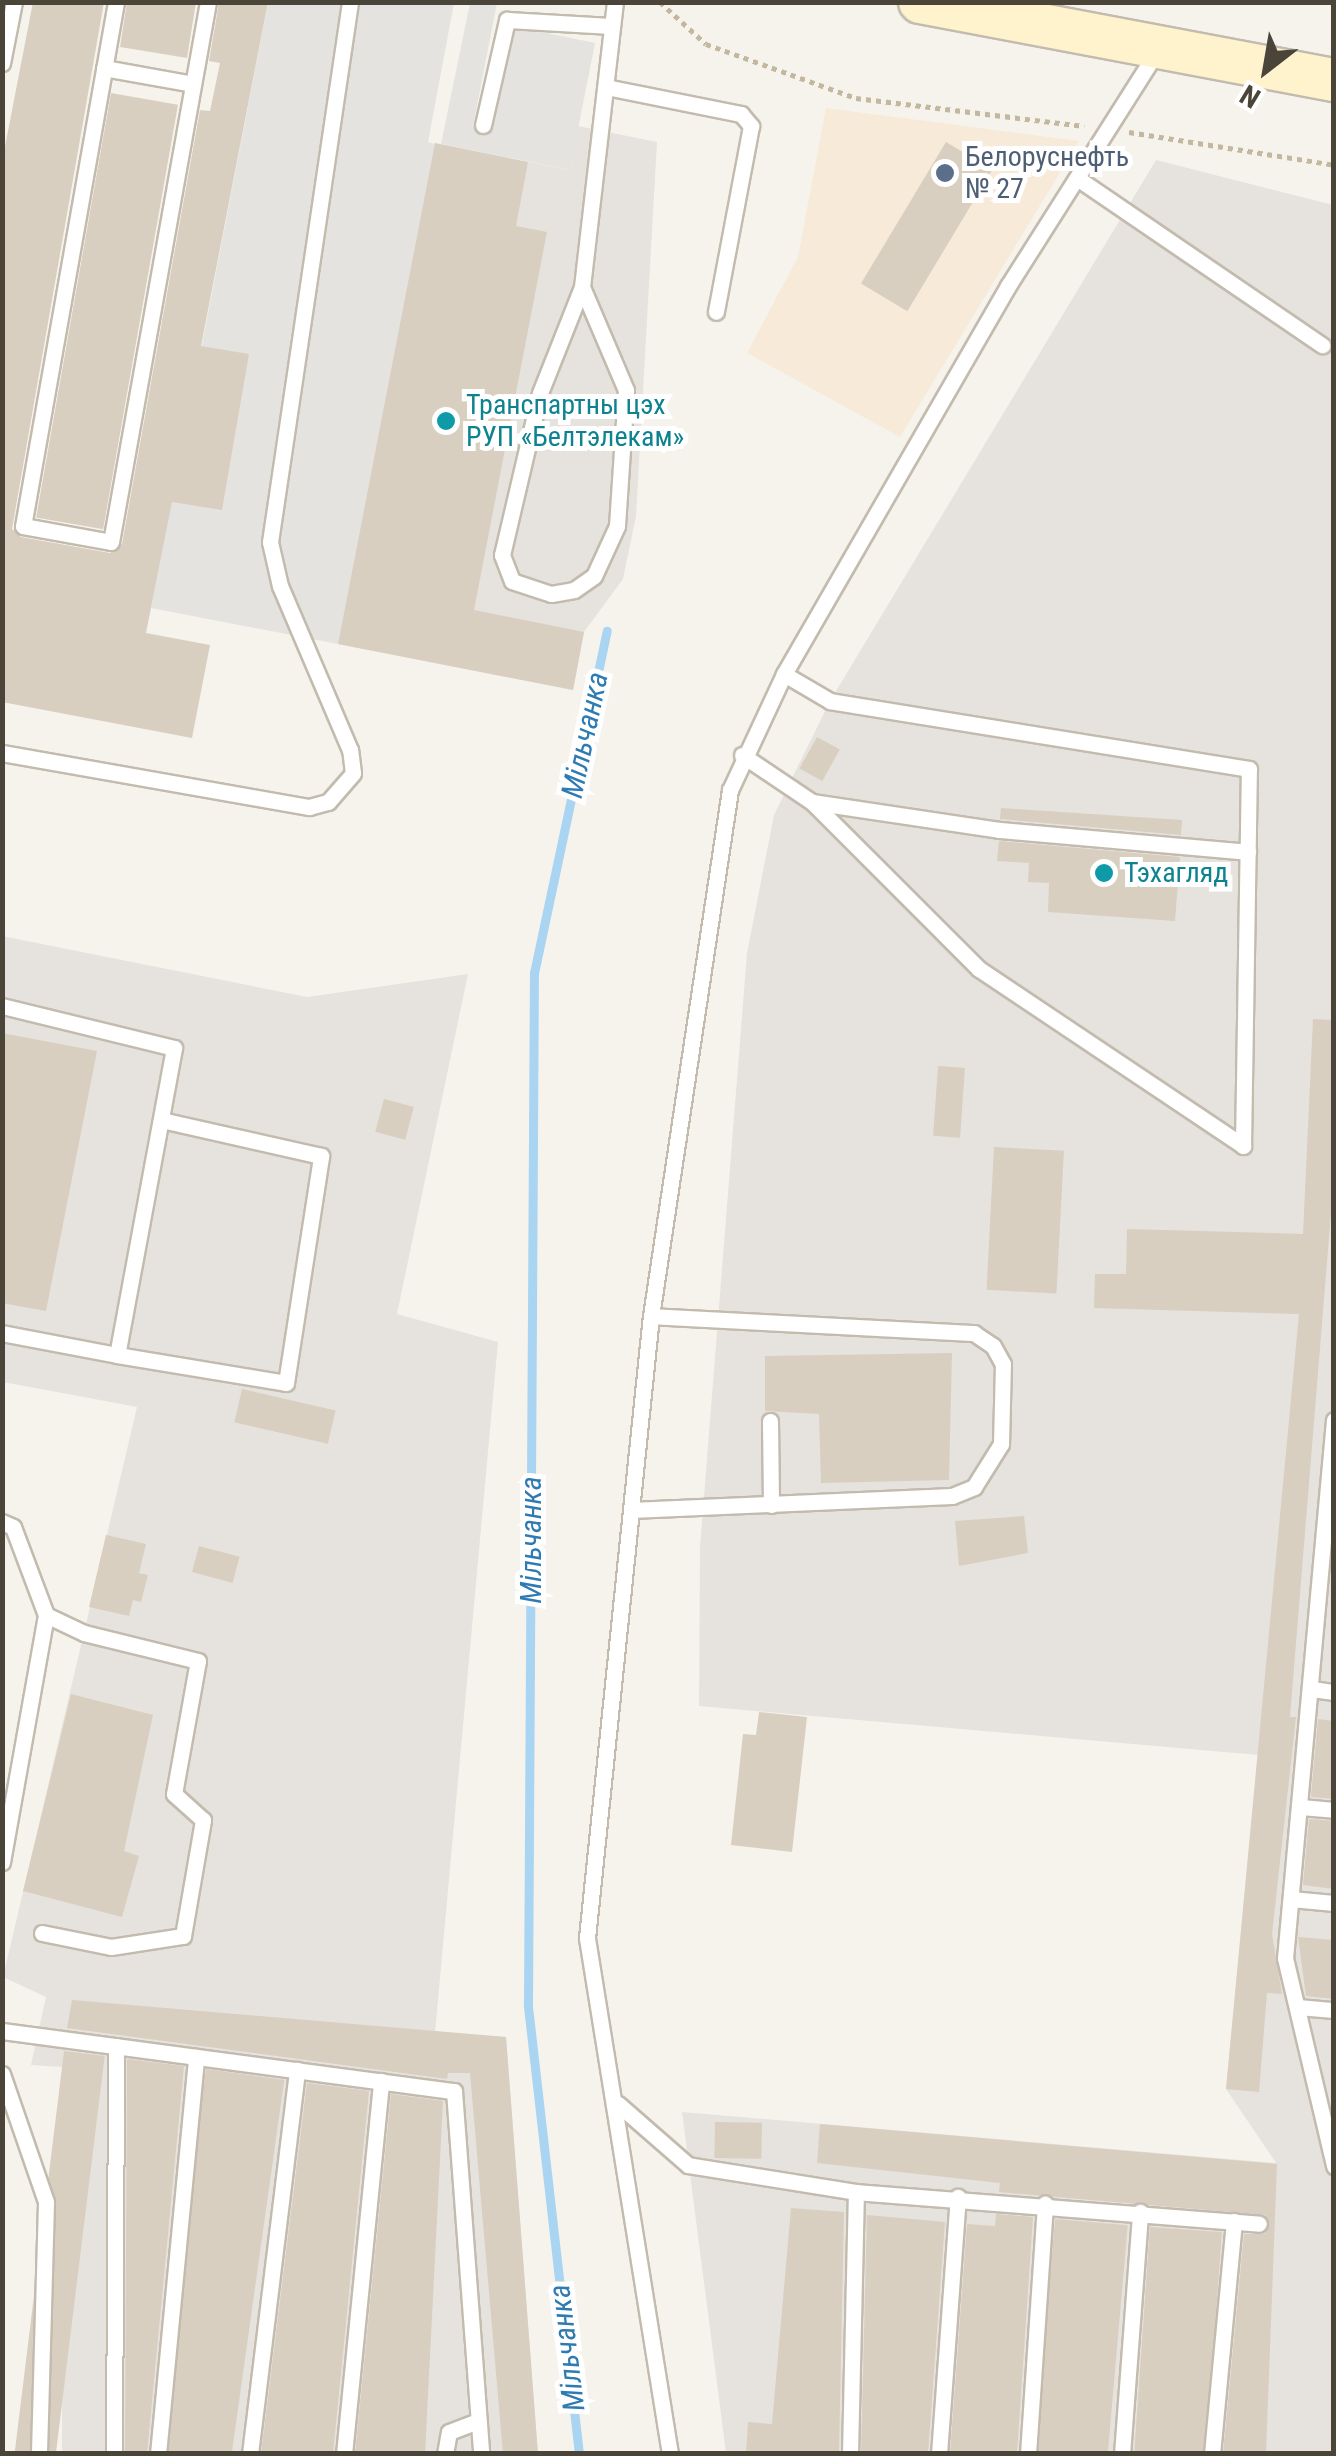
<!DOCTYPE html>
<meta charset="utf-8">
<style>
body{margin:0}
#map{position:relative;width:1336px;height:2456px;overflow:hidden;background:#f6f3ec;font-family:"Roboto Condensed",sans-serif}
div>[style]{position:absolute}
.commercial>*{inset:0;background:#f7ead8}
.industrial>*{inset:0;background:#e6e2dd}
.parking>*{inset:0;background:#e5e3e0}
.stream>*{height:9px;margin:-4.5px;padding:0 4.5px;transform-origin:4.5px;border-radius:4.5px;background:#a9d4f2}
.building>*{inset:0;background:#d8cfc1;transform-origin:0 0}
.path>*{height:5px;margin-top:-2.5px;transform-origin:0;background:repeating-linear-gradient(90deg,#c4b79f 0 5px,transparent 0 10px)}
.roads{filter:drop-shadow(2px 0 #c2bbae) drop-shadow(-2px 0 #c2bbae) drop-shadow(0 2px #c2bbae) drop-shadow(0 -2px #c2bbae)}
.lane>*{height:15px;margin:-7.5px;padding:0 7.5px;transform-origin:7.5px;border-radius:7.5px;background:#fff}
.secondary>*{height:42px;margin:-21px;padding:0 21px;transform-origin:21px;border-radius:21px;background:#fff3cd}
.dots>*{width:28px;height:28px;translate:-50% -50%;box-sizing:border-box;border:5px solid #fff;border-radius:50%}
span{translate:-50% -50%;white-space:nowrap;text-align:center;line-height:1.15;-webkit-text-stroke:10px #fff;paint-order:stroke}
.service-label{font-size:28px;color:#4e5e75}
.left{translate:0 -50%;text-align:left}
.culture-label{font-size:28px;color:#0d838f}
.water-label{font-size:30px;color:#2e7ab2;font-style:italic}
.frame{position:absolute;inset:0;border:5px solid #4b4439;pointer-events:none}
.north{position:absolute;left:1216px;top:20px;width:100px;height:100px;-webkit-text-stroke:8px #fff;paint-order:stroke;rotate:211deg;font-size:28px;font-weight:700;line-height:40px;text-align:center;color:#4b4439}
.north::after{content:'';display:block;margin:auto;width:35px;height:45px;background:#4b4439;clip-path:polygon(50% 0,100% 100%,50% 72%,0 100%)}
</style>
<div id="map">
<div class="commercial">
<i style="clip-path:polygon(826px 108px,1079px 141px,900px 437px,747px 353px,798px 257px)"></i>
</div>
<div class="industrial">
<i style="clip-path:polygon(578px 126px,657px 142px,636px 516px,623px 579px,584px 632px,573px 690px,338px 644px,435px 144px,570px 170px)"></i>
<i style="clip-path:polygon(1156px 160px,1333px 205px,1333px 2453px,726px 2453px,682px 2112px,1276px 2163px,1226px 2089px,1258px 1755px,699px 1706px,700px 1547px,747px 953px,774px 815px,830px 701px)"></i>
<i style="clip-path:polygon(2px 936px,307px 997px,468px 974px,397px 1314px,498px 1342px,435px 2033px,506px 2037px,538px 2453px,62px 2453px,63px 2067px,31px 2065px,46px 1997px,3px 1977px,137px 1407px,3px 1382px)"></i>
</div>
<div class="parking">
<i style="clip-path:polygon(268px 3px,454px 3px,428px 142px,435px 144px,338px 644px,151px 608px)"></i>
<i style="clip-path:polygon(470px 3px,497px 3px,473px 126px,492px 129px,513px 26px,595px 43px,570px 170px,441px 144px)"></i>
</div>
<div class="stream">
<i style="left:579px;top:2454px;width:452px;rotate:-96.5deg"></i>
<i style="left:528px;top:2005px;width:1032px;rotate:-89.67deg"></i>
<i style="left:534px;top:973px;width:350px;rotate:-78deg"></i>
</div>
<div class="building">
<i style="clip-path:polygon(33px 2px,104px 2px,12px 529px,21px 537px,110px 553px,122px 544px,200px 110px,210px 111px,220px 63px,209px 61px,219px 2px,268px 2px,201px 346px,249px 354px,222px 510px,172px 502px,146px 633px,210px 645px,192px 738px,2px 702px,2px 162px)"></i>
<i style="clip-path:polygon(127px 2px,196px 2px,187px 58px,120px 47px)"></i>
<i style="left:111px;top:93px;width:68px;height:431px;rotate:10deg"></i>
<i style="left:946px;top:142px;width:54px;height:165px;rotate:31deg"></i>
<i style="clip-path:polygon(435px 143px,528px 162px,516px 226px,547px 232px,474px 610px,584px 632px,573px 690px,338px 644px)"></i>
<i style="left:817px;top:737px;width:26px;height:36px;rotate:29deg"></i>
<i style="clip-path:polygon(1001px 808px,1182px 820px,1181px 835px,1000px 819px)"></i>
<i style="clip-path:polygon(999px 841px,1180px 857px,1175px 921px,1048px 912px,1049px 883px,1028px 882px,1029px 863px,997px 861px)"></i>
<i style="clip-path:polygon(1313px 1019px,1334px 1020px,1334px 1176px,1290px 1717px,1296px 1717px,1272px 1934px,1282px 1994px,1267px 1993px,1259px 2092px,1226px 2089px,1299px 1314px,1094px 1308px,1095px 1274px,1126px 1274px,1127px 1229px,1303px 1234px)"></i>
<i style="clip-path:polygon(2px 1033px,97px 1051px,46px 1311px,2px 1303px)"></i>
<i style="left:938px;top:1066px;width:27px;height:70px;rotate:4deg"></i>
<i style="left:384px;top:1099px;width:31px;height:34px;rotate:15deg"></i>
<i style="left:994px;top:1147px;width:70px;height:143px;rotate:3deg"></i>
<i style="clip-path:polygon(952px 1353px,949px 1480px,821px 1483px,819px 1414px,765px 1411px,765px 1356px)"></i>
<i style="left:242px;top:1389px;width:96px;height:34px;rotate:13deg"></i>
<i style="clip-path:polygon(1024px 1516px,1028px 1553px,959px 1566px,955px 1521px)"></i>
<i style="clip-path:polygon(106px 1535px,146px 1544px,139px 1573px,148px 1575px,141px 1602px,133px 1600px,129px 1616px,89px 1607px)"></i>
<i style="left:199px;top:1546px;width:42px;height:27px;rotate:15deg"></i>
<i style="clip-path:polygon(71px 1694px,153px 1715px,124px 1851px,139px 1856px,122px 1917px,23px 1891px)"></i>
<i style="clip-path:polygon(759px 1712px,807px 1717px,792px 1852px,731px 1845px,743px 1734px,756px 1735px)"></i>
<i style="clip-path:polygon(1318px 1719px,1334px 1721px,1334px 1799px,1311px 1797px)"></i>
<i style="clip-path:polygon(1309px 1819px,1334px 1821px,1334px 1889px,1303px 1885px)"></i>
<i style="clip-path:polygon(1298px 1937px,1334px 1940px,1334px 1999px,1306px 1996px)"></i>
<i style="clip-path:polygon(72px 2000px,506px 2037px,538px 2454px,503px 2454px,470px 2073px,448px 2073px,447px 2079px,67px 2028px)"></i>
<i style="left:64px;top:2051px;width:41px;height:403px;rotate:7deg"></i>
<i style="clip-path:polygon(127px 2059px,184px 2066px,147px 2454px,125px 2454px)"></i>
<i style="left:206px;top:2069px;width:79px;height:387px;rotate:8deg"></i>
<i style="clip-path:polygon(307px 2083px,369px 2091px,333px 2454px,261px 2454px)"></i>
<i style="clip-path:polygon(391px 2094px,443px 2101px,425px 2454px,355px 2454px)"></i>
<i style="left:715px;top:2122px;width:47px;height:36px;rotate:1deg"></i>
<i style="clip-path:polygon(820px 2124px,1277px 2164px,1266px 2454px,1223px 2454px,1244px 2234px,1265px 2234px,1266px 2215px,999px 2192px,1000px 2183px,817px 2163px)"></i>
<i style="clip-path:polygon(791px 2208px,844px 2212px,839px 2454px,746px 2454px,748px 2422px,772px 2424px)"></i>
<i style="clip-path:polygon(996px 2214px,1033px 2217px,1017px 2454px,950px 2454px,967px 2224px,995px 2226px)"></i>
<i style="clip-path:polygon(867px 2215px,945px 2222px,928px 2454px,861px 2454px)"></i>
<i style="left:1055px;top:2219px;width:73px;height:236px;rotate:5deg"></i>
<i style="left:1150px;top:2227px;width:72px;height:228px;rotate:4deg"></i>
</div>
<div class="path">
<i style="left:660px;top:2px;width:62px;rotate:42.4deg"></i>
<i style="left:706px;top:44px;width:159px;rotate:19.8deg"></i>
<i style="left:856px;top:98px;width:230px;rotate:7deg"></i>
<i style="left:1129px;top:132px;width:208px;rotate:9.1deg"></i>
</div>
<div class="roads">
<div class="lane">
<i style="left:116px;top:2px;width:532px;rotate:100.06deg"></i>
<i style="left:23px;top:526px;width:89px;rotate:10.3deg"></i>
<i style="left:111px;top:542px;width:549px;rotate:-79.82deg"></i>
<i style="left:2px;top:63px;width:62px;rotate:-78.9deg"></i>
<i style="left:104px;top:68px;width:90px;rotate:10.2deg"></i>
<i style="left:606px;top:87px;width:138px;rotate:11.3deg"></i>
<i style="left:741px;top:114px;width:16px;rotate:50deg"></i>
<i style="left:751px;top:126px;width:189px;rotate:100.7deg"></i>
<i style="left:483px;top:125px;width:108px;rotate:-77.1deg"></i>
<i style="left:507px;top:20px;width:105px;rotate:3.3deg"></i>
<i style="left:1077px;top:178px;width:297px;rotate:34.3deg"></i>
<i style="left:582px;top:287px;width:112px;rotate:66.9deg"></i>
<i style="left:626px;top:390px;width:136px;rotate:93.8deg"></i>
<i style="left:617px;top:526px;width:55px;rotate:114.7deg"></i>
<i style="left:594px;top:576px;width:24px;rotate:145deg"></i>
<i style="left:574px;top:590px;width:23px;rotate:170deg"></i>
<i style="left:551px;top:594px;width:41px;rotate:-161.6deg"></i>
<i style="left:512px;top:581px;width:28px;rotate:-111deg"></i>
<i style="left:502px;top:555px;width:166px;rotate:-76.8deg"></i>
<i style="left:540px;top:393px;width:114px;rotate:-68.4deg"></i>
<i style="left:582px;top:287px;width:287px;rotate:-83.4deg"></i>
<i style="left:2px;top:753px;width:312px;rotate:10deg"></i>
<i style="left:309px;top:807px;width:20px;rotate:-15deg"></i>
<i style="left:328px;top:802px;width:38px;rotate:-49deg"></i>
<i style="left:353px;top:773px;width:23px;rotate:-97deg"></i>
<i style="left:350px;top:750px;width:178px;rotate:-113.1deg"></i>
<i style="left:280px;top:586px;width:45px;rotate:-102.8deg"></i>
<i style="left:270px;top:542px;width:546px;rotate:-81.57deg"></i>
<i style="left:742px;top:755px;width:84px;rotate:33.9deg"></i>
<i style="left:812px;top:802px;width:236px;rotate:45deg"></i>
<i style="left:979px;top:969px;width:318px;rotate:33.8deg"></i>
<i style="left:1243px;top:1146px;width:377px;rotate:-89.1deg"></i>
<i style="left:1249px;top:769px;width:424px;rotate:-170.8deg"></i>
<i style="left:830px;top:701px;width:53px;rotate:-149.6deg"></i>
<i style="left:812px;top:802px;width:189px;rotate:8.5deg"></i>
<i style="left:999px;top:830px;width:250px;rotate:5deg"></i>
<i style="left:2px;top:1006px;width:177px;rotate:13.7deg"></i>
<i style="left:174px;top:1048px;width:312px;rotate:100.5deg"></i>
<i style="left:117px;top:1355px;width:117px;rotate:-169.2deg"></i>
<i style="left:117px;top:1355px;width:171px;rotate:9.4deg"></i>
<i style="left:286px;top:1383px;width:230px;rotate:-81.2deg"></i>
<i style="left:321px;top:1156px;width:164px;rotate:-167.3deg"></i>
<i style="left:1334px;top:1420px;width:540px;rotate:95.2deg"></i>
<i style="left:1285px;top:1958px;width:214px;rotate:76.7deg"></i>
<i style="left:770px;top:1421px;width:84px;rotate:89.3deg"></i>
<i style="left:631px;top:1510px;width:321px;rotate:-2.5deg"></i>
<i style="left:952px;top:1496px;width:24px;rotate:-22deg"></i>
<i style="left:974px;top:1487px;width:51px;rotate:-57.9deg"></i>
<i style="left:1001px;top:1444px;width:80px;rotate:-88.6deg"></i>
<i style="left:1003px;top:1364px;width:21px;rotate:-119deg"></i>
<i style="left:993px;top:1346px;width:23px;rotate:-146deg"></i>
<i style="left:974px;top:1333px;width:323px;rotate:-177deg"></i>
<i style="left:2px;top:1522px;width:12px;rotate:24deg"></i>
<i style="left:13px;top:1527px;width:94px;rotate:69.4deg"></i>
<i style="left:46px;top:1615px;width:251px;rotate:100.1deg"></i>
<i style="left:1312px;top:1689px;width:22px;rotate:8deg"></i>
<i style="left:1301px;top:1807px;width:33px;rotate:5deg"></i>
<i style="left:1291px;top:1899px;width:43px;rotate:5.3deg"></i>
<i style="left:42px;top:1933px;width:70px;rotate:11.5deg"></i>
<i style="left:111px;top:1947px;width:73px;rotate:-8.7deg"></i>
<i style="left:183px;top:1936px;width:118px;rotate:-80.2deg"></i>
<i style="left:203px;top:1820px;width:39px;rotate:-138deg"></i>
<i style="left:174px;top:1794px;width:135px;rotate:-79.8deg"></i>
<i style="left:198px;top:1661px;width:117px;rotate:-166.2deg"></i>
<i style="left:84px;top:1633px;width:42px;rotate:-154.7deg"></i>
<i style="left:1298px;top:2007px;width:36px;rotate:5deg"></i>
<i style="left:2px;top:2031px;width:456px;rotate:7.6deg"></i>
<i style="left:454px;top:2091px;width:364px;rotate:85.7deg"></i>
<i style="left:2px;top:2074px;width:135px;rotate:71deg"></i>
<i style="left:46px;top:2202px;width:252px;rotate:91.6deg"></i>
<i style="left:618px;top:2104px;width:93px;rotate:41.1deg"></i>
<i style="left:688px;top:2165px;width:170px;rotate:9.1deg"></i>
<i style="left:856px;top:2192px;width:404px;rotate:4.5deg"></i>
<i style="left:114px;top:2454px;width:408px;rotate:-89.7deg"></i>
<i style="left:158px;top:2454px;width:399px;rotate:-84.5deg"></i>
<i style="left:250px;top:2454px;width:387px;rotate:-83deg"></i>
<i style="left:344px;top:2454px;width:375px;rotate:-84.3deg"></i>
<i style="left:445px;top:2454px;width:22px;rotate:-80deg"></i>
<i style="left:449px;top:2432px;width:31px;rotate:-21deg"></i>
<i style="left:670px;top:2454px;width:523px;rotate:-99.14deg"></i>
<i style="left:587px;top:1938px;width:625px;rotate:-84.13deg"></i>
<i style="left:651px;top:1316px;width:532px;rotate:-81.46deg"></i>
<i style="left:730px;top:790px;width:128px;rotate:-65deg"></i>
<i style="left:784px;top:674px;width:448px;rotate:-60deg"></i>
<i style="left:1008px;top:286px;width:280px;rotate:-57.6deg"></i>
<i style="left:850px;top:2454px;width:262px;rotate:-88.7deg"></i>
<i style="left:939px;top:2454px;width:258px;rotate:-85.8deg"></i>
<i style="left:1028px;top:2454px;width:251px;rotate:-86.1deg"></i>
<i style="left:1122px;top:2454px;width:243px;rotate:-85.7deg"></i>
<i style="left:1212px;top:2454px;width:234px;rotate:-84.6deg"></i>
</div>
<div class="secondary">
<i style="left:920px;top:2px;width:421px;rotate:10.7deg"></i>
</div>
</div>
<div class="dots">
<i style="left:945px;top:173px;background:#5c6f8a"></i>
<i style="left:446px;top:421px;background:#0f9aa8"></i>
<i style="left:1104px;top:873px;background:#0f9aa8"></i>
</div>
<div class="service-label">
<span class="left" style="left:965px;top:173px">Белоруснефть<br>№ 27</span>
</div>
<div class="culture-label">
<span class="left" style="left:466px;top:421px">Транспартны цэх<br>РУП «Белтэлекам»</span>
<span class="left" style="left:1124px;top:873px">Тэхагляд</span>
</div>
<div class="water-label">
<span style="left:585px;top:735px;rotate:-78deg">Мільчанка</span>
<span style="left:531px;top:1540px;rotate:-90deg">Мільчанка</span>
<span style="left:567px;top:2348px;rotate:-97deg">Мільчанка</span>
</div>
<div class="frame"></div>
<div class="north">N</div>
</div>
